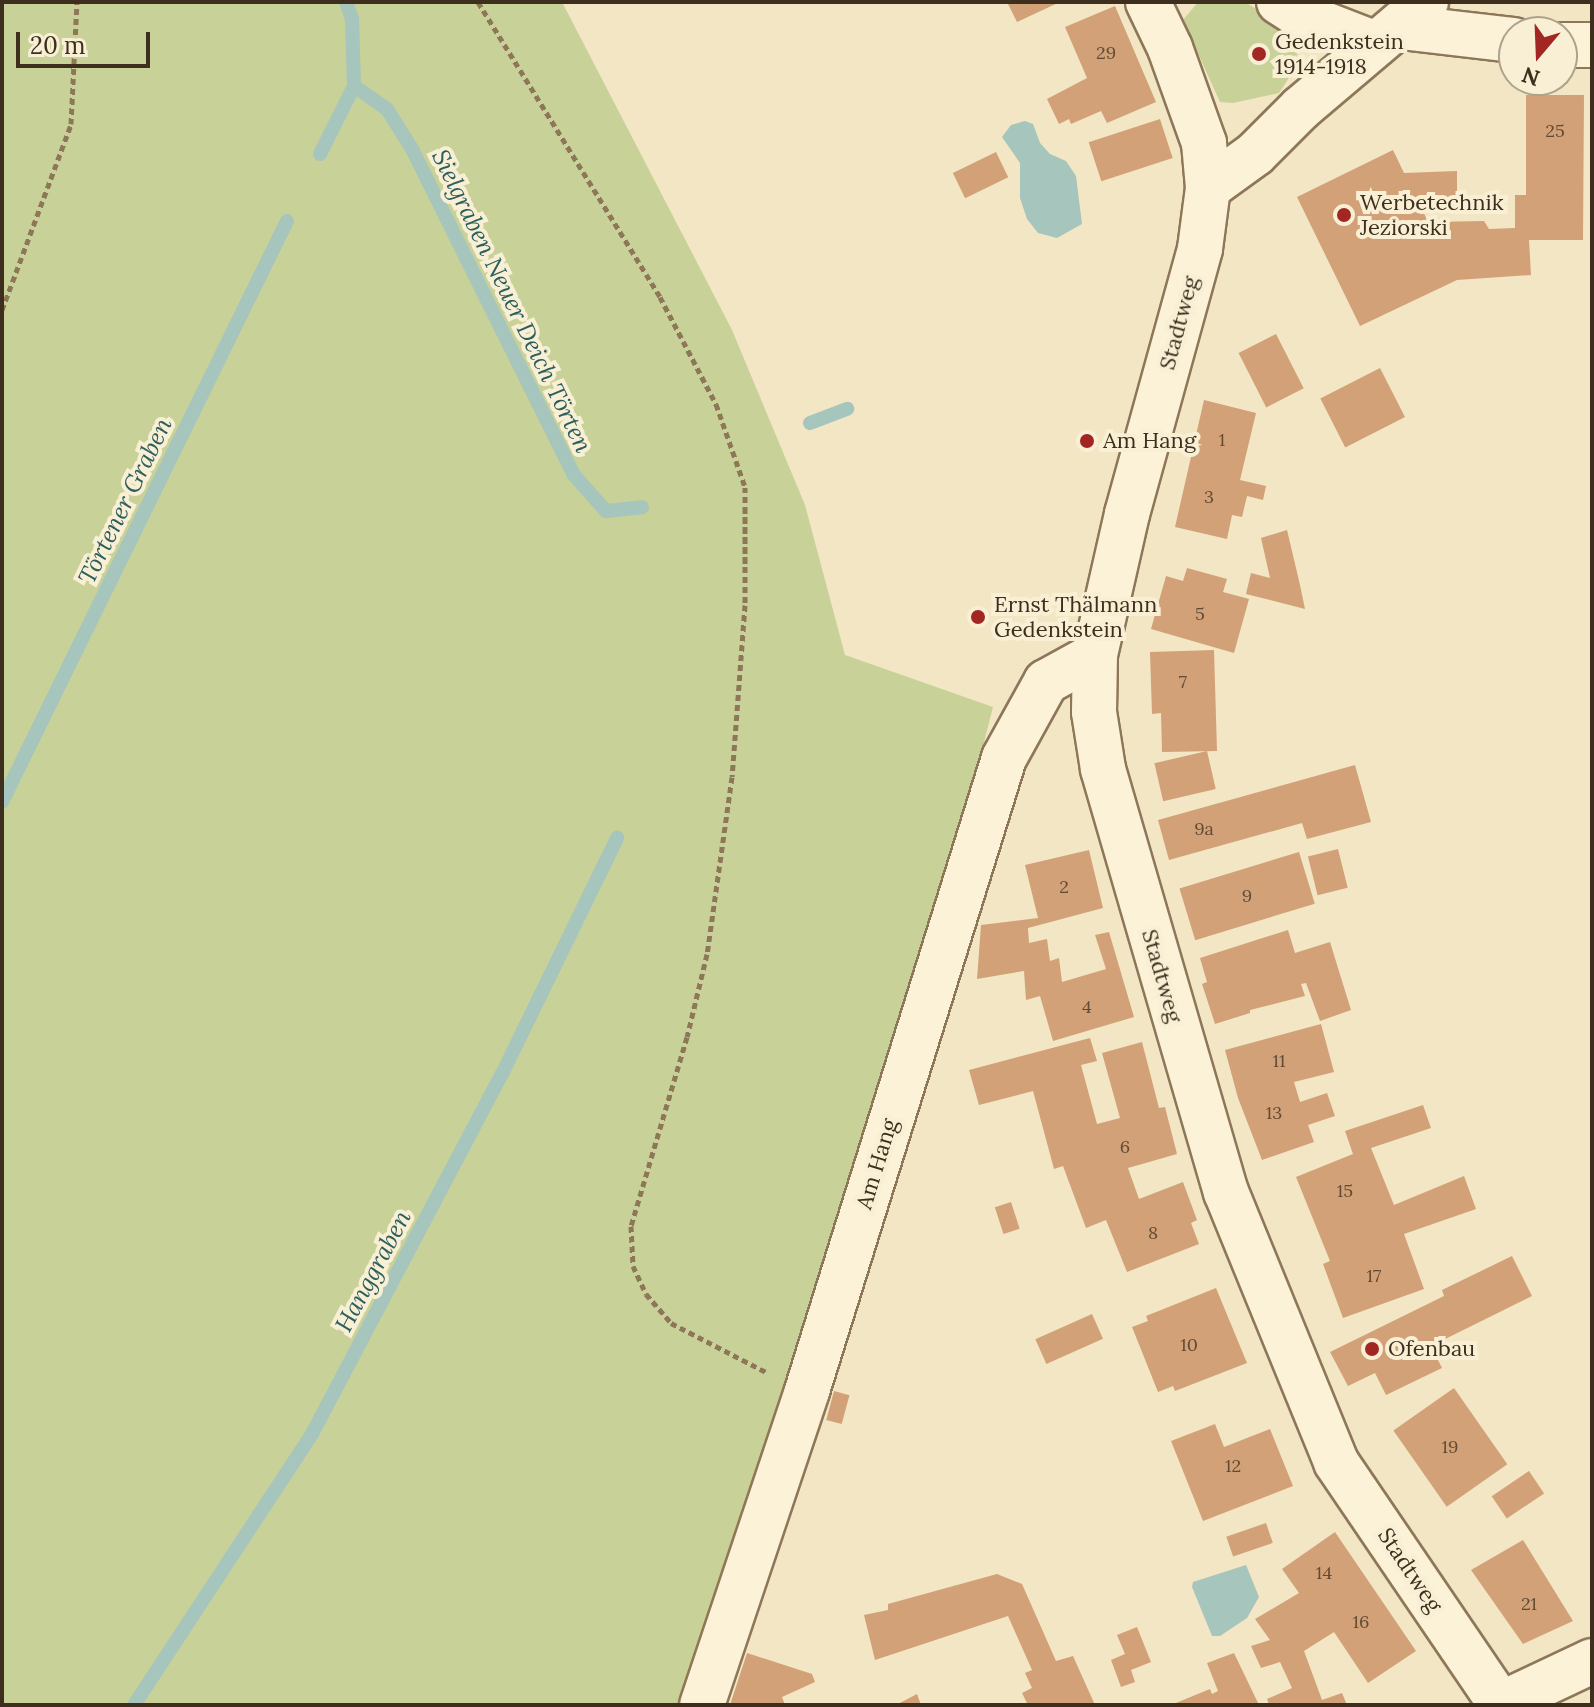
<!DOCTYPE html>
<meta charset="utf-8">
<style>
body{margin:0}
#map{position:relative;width:1594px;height:1707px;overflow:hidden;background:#f2e6c4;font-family:Lora,serif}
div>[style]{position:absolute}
.green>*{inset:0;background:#c8d197}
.water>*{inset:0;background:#a6c5bd}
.stream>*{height:14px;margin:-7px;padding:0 7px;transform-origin:7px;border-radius:7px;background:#a6c5bd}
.building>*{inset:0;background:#d3a177;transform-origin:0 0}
.path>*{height:5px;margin-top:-2.5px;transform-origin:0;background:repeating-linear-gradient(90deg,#8e7759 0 6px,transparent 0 10px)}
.roads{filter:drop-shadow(2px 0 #8e7759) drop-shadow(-2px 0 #8e7759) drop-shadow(0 2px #8e7759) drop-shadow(0 -2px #8e7759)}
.minor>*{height:44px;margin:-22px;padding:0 22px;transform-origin:22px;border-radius:22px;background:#fbf2d8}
.dots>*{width:22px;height:22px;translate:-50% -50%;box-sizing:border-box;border:4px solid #f8efd4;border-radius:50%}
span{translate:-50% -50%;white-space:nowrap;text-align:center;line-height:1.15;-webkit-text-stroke:8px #f8efd4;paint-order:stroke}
.number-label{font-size:18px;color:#624b34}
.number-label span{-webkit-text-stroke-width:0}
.poi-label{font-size:22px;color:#3d2e1e}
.left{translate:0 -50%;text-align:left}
.street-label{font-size:22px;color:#3d2e1e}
.water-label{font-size:24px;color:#2c5e5d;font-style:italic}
.frame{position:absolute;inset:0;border:4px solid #3d2e1e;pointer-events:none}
.north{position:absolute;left:1498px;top:16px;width:80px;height:80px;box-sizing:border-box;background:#f8efd4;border:2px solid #ada28b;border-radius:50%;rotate:199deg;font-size:22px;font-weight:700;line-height:32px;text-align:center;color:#3d2e1e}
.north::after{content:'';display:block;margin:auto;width:28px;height:36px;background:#a22723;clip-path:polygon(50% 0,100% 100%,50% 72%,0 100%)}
.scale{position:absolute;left:16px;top:32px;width:134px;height:36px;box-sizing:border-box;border:4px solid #3d2e1e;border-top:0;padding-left:10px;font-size:24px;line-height:28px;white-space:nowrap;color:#3d2e1e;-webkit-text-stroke:6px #f8efd4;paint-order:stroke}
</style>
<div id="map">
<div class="green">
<i style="clip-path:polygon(2px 2px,562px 2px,732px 330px,805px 505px,845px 655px,993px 707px,942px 906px,704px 1651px,678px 1705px,2px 1705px)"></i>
<i style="clip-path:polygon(1198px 2px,1245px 2px,1286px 28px,1300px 61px,1279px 93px,1233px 103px,1220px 102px,1183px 20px)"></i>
</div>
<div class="water">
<i style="clip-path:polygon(1025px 121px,1033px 124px,1040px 143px,1050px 154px,1066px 161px,1076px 176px,1082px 224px,1057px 238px,1038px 233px,1027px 219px,1020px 198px,1020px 163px,1002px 137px,1011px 125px)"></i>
<i style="clip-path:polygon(1246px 1565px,1259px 1597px,1247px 1618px,1220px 1636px,1212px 1636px,1192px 1587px,1193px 1582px)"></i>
</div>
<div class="stream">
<i style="left:354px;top:86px;width:40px;rotate:34.9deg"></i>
<i style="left:387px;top:109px;width:47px;rotate:58deg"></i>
<i style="left:412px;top:149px;width:363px;rotate:63.6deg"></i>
<i style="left:573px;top:474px;width:50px;rotate:48.3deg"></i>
<i style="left:606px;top:511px;width:36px;rotate:-6deg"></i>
<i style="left:320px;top:154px;width:76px;rotate:-63.4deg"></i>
<i style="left:354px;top:86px;width:67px;rotate:-91.7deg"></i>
<i style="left:352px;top:19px;width:18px;rotate:-109deg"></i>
<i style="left:810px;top:423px;width:40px;rotate:-21deg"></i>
<i style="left:2px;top:802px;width:647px;rotate:-63.87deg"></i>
<i style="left:134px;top:1705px;width:326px;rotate:-56.7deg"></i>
<i style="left:313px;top:1432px;width:405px;rotate:-62.2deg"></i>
<i style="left:502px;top:1074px;width:263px;rotate:-64deg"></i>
</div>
<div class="building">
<i style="clip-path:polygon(1007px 2px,1060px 2px,1017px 22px)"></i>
<i style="clip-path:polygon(1115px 6px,1156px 102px,1107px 123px,1101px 111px,1071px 124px,1069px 119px,1059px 124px,1047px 99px,1087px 78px,1065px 27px)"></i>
<i style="clip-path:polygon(1526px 95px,1584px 95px,1583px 240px,1529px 240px,1531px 275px,1457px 280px,1360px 326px,1297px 197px,1393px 150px,1404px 173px,1457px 171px,1457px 209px,1422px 209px,1428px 222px,1484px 221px,1489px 229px,1515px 228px,1515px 195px,1526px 195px)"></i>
<i style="left:1160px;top:119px;width:41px;height:75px;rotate:72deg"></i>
<i style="left:996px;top:152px;width:28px;height:48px;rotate:64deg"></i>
<i style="left:1276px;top:334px;width:61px;height:42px;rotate:63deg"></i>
<i style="left:1380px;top:368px;width:55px;height:67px;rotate:63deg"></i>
<i style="clip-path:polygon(1204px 400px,1256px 413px,1240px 480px,1266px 486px,1263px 500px,1247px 496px,1242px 517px,1232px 515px,1227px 539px,1175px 527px)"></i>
<i style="clip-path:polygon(1287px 530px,1300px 585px,1305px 609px,1246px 594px,1251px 573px,1270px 578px,1261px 538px)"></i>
<i style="clip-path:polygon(1187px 568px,1227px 579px,1223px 592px,1249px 599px,1234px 653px,1151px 629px,1166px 576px,1183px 581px)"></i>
<i style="clip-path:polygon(1214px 650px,1217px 751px,1162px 752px,1161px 713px,1152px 714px,1150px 652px)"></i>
<i style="left:1207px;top:751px;width:39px;height:54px;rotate:77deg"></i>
<i style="clip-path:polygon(1355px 765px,1371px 822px,1307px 839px,1302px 823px,1169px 860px,1158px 820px)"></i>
<i style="left:1338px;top:849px;width:40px;height:31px;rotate:76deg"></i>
<i style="clip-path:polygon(1089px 850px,1103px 908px,1028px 928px,1029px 943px,1047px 939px,1050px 961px,1059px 958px,1062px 982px,1106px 969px,1095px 935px,1109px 932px,1134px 1017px,1053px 1041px,1040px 996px,1026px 1000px,1024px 971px,977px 979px,981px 925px,1038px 918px,1025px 865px)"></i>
<i style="left:1299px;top:852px;width:54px;height:125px;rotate:73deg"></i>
<i style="clip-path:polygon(1288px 930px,1295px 953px,1330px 942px,1351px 1010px,1320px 1021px,1306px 983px,1301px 984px,1305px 996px,1250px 1010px,1250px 1013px,1215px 1024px,1202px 984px,1207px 982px,1200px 958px)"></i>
<i style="clip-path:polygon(1321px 1024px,1334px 1072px,1294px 1082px,1300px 1102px,1327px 1093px,1335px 1116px,1308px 1125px,1314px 1142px,1262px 1160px,1238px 1098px,1225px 1050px)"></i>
<i style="clip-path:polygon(1090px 1038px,1097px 1061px,1081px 1065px,1097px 1124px,1120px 1118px,1102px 1053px,1142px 1042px,1159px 1108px,1165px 1107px,1177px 1154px,1128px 1168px,1139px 1199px,1183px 1182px,1197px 1220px,1191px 1223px,1199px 1244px,1127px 1272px,1106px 1220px,1086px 1228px,1063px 1166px,1054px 1169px,1033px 1091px,979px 1105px,969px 1070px)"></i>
<i style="clip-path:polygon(1423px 1105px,1431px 1128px,1371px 1148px,1394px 1205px,1464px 1176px,1476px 1209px,1404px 1234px,1424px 1289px,1343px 1318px,1323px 1264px,1330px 1261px,1296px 1177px,1353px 1154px,1345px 1131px)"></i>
<i style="left:1011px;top:1202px;width:28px;height:17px;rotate:72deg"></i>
<i style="clip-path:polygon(1512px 1256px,1532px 1296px,1431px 1346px,1442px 1368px,1386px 1395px,1375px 1373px,1348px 1386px,1330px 1352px,1444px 1296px,1442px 1290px)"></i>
<i style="clip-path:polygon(1216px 1288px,1247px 1363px,1175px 1391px,1173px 1386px,1158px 1392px,1132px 1327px,1148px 1321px,1146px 1316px)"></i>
<i style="left:1092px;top:1314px;width:27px;height:62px;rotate:66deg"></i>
<i style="left:1454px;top:1388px;width:93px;height:74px;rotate:55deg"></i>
<i style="left:834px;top:1391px;width:16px;height:30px;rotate:15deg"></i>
<i style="clip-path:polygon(1215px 1424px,1224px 1447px,1270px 1429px,1293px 1486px,1203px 1521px,1171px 1441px)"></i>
<i style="left:1529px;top:1471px;width:27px;height:45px;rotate:56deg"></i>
<i style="left:1266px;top:1523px;width:21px;height:42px;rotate:71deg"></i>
<i style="clip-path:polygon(1335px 1532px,1416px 1651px,1368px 1683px,1334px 1632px,1304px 1651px,1322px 1700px,1342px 1693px,1347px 1705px,1269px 1705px,1267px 1699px,1292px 1688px,1280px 1662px,1261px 1668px,1251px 1646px,1270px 1640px,1255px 1619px,1299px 1593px,1282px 1569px)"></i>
<i style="clip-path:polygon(1523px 1540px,1573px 1621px,1523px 1644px,1471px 1570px)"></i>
<i style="clip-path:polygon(997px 1574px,1022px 1584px,1056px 1661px,1073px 1656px,1095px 1705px,1028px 1705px,1022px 1693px,1032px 1688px,1025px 1673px,1032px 1670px,1008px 1616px,875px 1660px,864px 1615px,888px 1610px,888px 1604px)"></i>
<i style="clip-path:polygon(1137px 1627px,1151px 1662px,1131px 1670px,1135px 1682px,1121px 1687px,1111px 1660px,1125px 1654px,1117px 1635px)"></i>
<i style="clip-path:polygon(747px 1653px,812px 1674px,815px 1682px,782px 1697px,785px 1705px,730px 1705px)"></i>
<i style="clip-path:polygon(1234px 1653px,1259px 1705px,1171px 1705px,1210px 1689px,1212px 1694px,1218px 1691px,1207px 1663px)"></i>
<i style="clip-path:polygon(917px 1694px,921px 1705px,896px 1705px)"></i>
</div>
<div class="path">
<i style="left:478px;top:2px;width:347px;rotate:58.3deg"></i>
<i style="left:660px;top:297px;width:121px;rotate:62.4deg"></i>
<i style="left:716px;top:404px;width:88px;rotate:70.7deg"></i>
<i style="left:745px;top:487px;width:118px;rotate:90deg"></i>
<i style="left:745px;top:605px;width:172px;rotate:94.3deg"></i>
<i style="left:732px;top:777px;width:179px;rotate:98deg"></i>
<i style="left:707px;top:954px;width:85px;rotate:103.5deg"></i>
<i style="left:687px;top:1037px;width:197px;rotate:106.5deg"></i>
<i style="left:631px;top:1226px;width:40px;rotate:87.1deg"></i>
<i style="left:633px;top:1266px;width:31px;rotate:65deg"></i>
<i style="left:646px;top:1294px;width:38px;rotate:49deg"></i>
<i style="left:671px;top:1323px;width:107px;rotate:27.3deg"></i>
<i style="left:2px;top:310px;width:198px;rotate:-69.6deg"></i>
<i style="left:71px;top:124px;width:122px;rotate:-87.2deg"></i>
</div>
<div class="roads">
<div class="minor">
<i style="left:1148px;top:2px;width:51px;rotate:64.4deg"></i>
<i style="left:1170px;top:48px;width:101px;rotate:70.3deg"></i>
<i style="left:1204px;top:143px;width:45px;rotate:84.9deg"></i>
<i style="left:1208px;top:188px;width:62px;rotate:97.5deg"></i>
<i style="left:1200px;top:249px;width:275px;rotate:105.4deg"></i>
<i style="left:1127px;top:514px;width:145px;rotate:102.8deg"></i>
<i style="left:1095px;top:655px;width:57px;rotate:91deg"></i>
<i style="left:1094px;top:712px;width:58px;rotate:81deg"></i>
<i style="left:1103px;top:769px;width:441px;rotate:73.8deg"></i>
<i style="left:1226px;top:1192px;width:292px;rotate:67.8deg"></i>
<i style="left:1336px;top:1462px;width:294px;rotate:55.8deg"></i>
<i style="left:1279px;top:2px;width:20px;rotate:33deg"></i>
<i style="left:1296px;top:13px;width:86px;rotate:21.2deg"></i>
<i style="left:1401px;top:27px;width:114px;rotate:6.6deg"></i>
<i style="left:1562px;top:45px;width:30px"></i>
<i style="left:1208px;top:188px;width:58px;rotate:-35.9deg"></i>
<i style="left:1255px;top:154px;width:65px;rotate:-45deg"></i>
<i style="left:1301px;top:108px;width:164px;rotate:-40.3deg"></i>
<i style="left:702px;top:1705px;width:331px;rotate:-71.5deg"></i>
<i style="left:807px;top:1391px;width:663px;rotate:-72.71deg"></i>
<i style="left:1004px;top:758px;width:87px;rotate:-61.1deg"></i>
<i style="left:1046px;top:682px;width:56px;rotate:-28.9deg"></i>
<i style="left:1499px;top:1705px;width:103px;rotate:-25.3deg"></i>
</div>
</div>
<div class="dots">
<i style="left:1259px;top:54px;background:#a22723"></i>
<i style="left:1344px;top:215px;background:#a22723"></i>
<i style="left:1087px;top:441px;background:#a22723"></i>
<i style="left:978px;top:617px;background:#a22723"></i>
<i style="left:1372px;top:1349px;background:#a22723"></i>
</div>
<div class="number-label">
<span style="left:1106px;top:53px">29</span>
<span style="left:1555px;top:131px">25</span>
<span style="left:1222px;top:440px">1</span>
<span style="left:1209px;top:497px">3</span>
<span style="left:1200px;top:614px">5</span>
<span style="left:1183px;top:682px">7</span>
<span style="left:1204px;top:829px">9a</span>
<span style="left:1064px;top:887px">2</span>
<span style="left:1247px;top:896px">9</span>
<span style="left:1087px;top:1007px">4</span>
<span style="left:1279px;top:1061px">11</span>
<span style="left:1274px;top:1113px">13</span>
<span style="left:1125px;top:1147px">6</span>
<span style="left:1345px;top:1191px">15</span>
<span style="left:1153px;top:1233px">8</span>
<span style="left:1374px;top:1276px">17</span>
<span style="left:1189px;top:1345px">10</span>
<span style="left:1450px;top:1447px">19</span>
<span style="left:1233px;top:1466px">12</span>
<span style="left:1324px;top:1573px">14</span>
<span style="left:1529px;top:1604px">21</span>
<span style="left:1361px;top:1622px">16</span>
</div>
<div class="poi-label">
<span class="left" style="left:1275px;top:54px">Gedenkstein<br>1914-1918</span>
<span class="left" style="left:1360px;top:215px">Werbetechnik<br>Jeziorski</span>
<span class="left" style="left:1103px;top:441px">Am Hang</span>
<span class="left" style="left:994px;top:617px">Ernst Thälmann<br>Gedenkstein</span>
<span class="left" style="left:1388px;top:1349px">Ofenbau</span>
</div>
<div class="street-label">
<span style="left:1179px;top:323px;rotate:-75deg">Stadtweg</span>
<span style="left:1162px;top:976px;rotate:74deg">Stadtweg</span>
<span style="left:877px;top:1164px;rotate:-73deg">Am Hang</span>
<span style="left:1410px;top:1570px;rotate:56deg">Stadtweg</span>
</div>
<div class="water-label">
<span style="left:512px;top:301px;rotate:64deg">Sielgraben Neuer Deich Törten</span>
<span style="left:125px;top:501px;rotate:-64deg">Törtener Graben</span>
<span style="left:373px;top:1271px;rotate:-62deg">Hanggraben</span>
</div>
<div class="frame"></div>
<div class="north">N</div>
<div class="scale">20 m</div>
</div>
